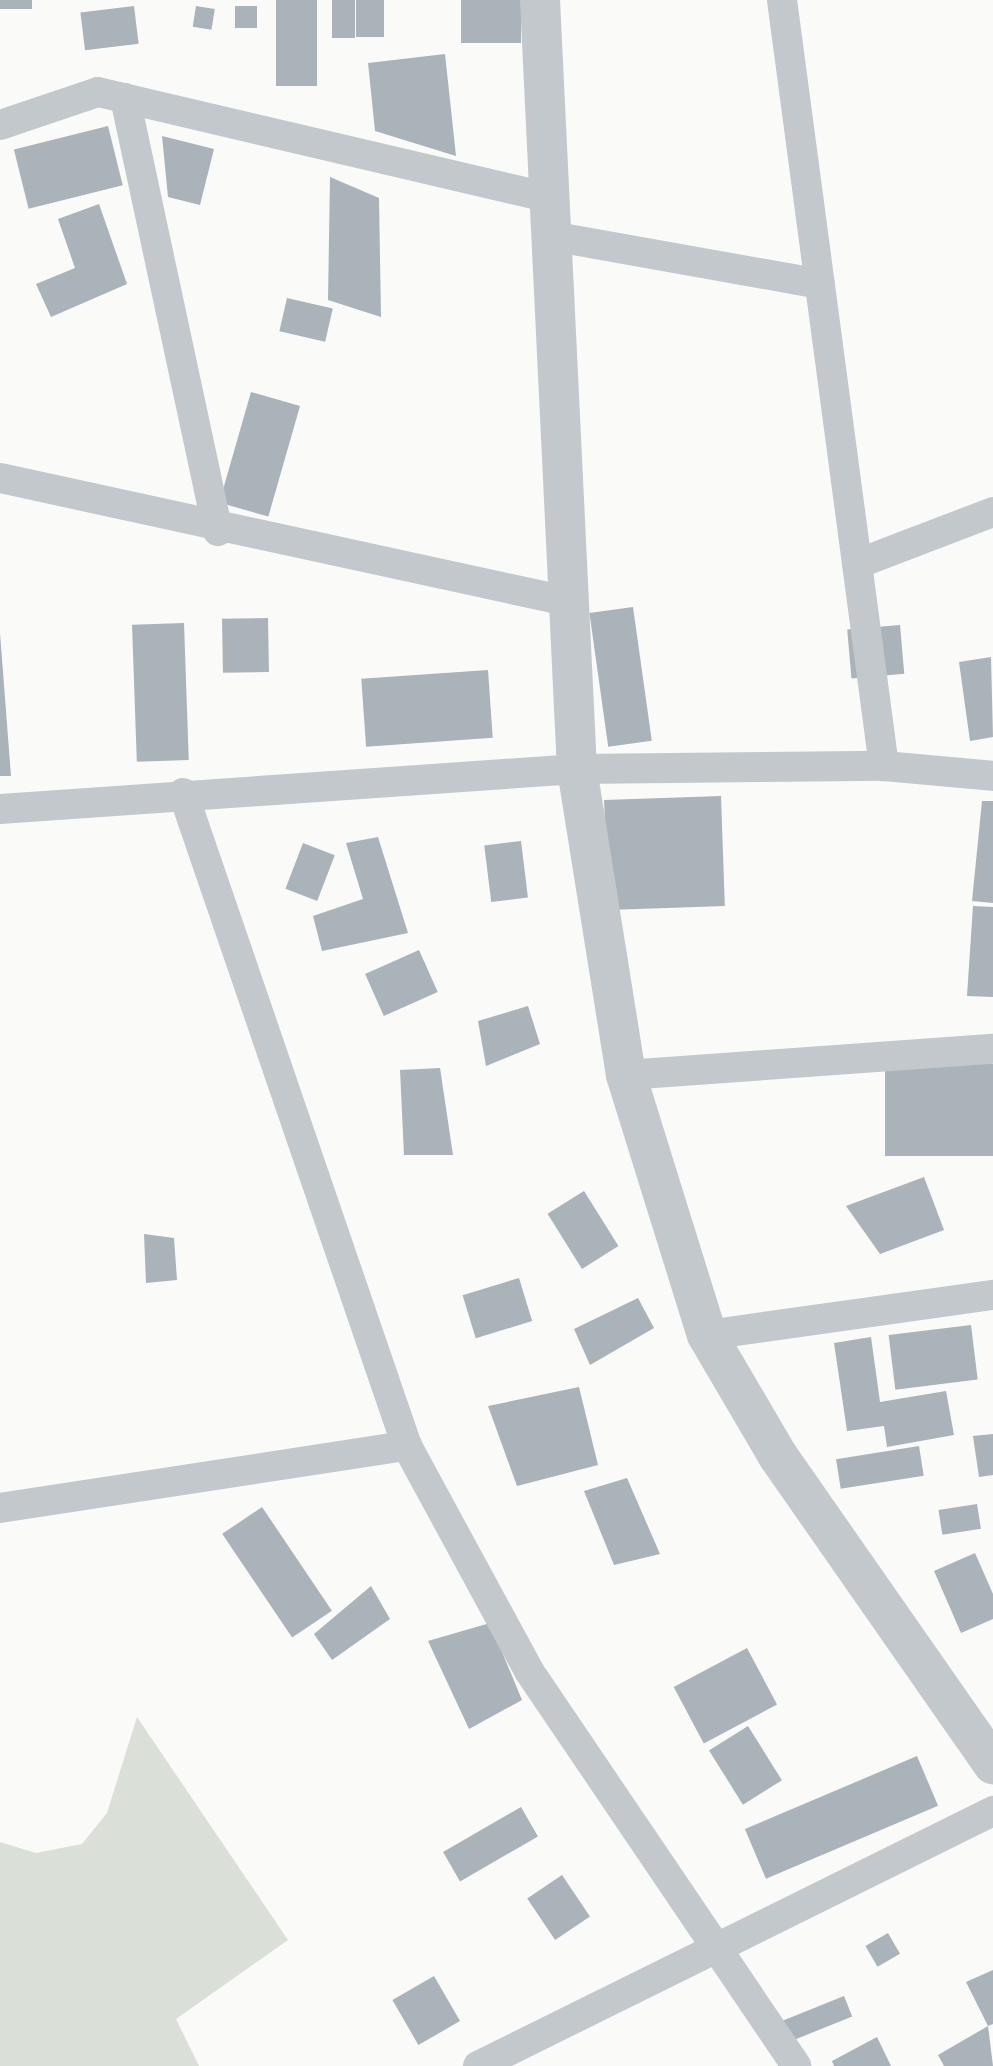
<!DOCTYPE html>
<style>
body{margin:0}
#map{position:relative;width:993px;height:2066px;overflow:hidden;background:#fafaf8;font-family:Cabin,sans-serif}
div>[style]{position:absolute}
.green>*{inset:0;background:#dadfd7}
.building>*{inset:0;background:#aab3b9;transform-origin:0 0}
.minor>*{height:30px;margin:-15px;padding:0 15px;transform-origin:15px;border-radius:15px;background:#c3c8cc}
.tertiary>*{height:40px;margin:-20px;padding:0 20px;transform-origin:20px;border-radius:20px;background:#c3c8cc}
span{translate:-50% -50%;white-space:nowrap;text-align:center;line-height:1.15;-webkit-text-stroke:10px #fff;paint-order:stroke}
</style>
<div id="map">
<div class="green">
<i style="clip-path:polygon(137px 1717px,288px 1940px,176px 2019px,199px 2066px,0 2066px,0 1842px,36px 1853px,82px 1844px,107px 1813px)"></i>
</div>
<div class="building">
<i style="left:0;top:0;width:32px;height:9px"></i>
<i style="left:276px;top:0;width:41px;height:86px"></i>
<i style="left:332px;top:0;width:23px;height:38px"></i>
<i style="left:356px;top:0;width:28px;height:37px"></i>
<i style="left:461px;top:0;width:60px;height:43px"></i>
<i style="left:134px;top:6px;width:38px;height:54px;rotate:83deg"></i>
<i style="left:196px;top:6px;width:19px;height:21px;rotate:9deg"></i>
<i style="left:235px;top:6px;width:22px;height:22px"></i>
<i style="clip-path:polygon(445px 54px,456px 156px,375px 131px,368px 63px)"></i>
<i style="left:108px;top:126px;width:61px;height:97px;rotate:76deg"></i>
<i style="clip-path:polygon(162px 136px,214px 149px,200px 205px,168px 197px)"></i>
<i style="clip-path:polygon(330px 177px,379px 198px,381px 317px,328px 300px)"></i>
<i style="clip-path:polygon(99px 204px,127px 284px,51px 317px,36px 284px,75px 268px,58px 219px)"></i>
<i style="left:287px;top:298px;width:47px;height:34px;rotate:13deg"></i>
<i style="left:251px;top:392px;width:51px;height:115px;rotate:16deg"></i>
<i style="left:633px;top:607px;width:135px;height:44px;rotate:82deg"></i>
<i style="left:268px;top:618px;width:54px;height:46px;rotate:89deg"></i>
<i style="left:184px;top:623px;width:137px;height:52px;rotate:88deg"></i>
<i style="left:900px;top:625px;width:49px;height:53px;rotate:85deg"></i>
<i style="clip-path:polygon(0 633px,11px 776px,0 776px)"></i>
<i style="clip-path:polygon(991px 657px,993px 737px,970px 741px,959px 662px)"></i>
<i style="left:488px;top:670px;width:68px;height:127px;rotate:86deg"></i>
<i style="left:721px;top:796px;width:110px;height:117px;rotate:88deg"></i>
<i style="clip-path:polygon(982px 801px,993px 801px,993px 903px,972px 901px)"></i>
<i style="clip-path:polygon(378px 837px,408px 933px,322px 951px,313px 916px,363px 899px,346px 843px)"></i>
<i style="left:521px;top:841px;width:57px;height:37px;rotate:83deg"></i>
<i style="left:303px;top:843px;width:34px;height:49px;rotate:21deg"></i>
<i style="clip-path:polygon(973px 906px,993px 907px,993px 997px,967px 996px)"></i>
<i style="left:419px;top:950px;width:46px;height:59px;rotate:66deg"></i>
<i style="clip-path:polygon(528px 1006px,540px 1044px,486px 1066px,478px 1021px)"></i>
<i style="left:993px;top:1064px;width:92px;height:108px;rotate:90deg"></i>
<i style="clip-path:polygon(440px 1068px,453px 1155px,404px 1155px,400px 1070px)"></i>
<i style="clip-path:polygon(924px 1177px,944px 1230px,880px 1254px,846px 1206px)"></i>
<i style="left:584px;top:1191px;width:65px;height:43px;rotate:58deg"></i>
<i style="clip-path:polygon(144px 1234px,174px 1238px,177px 1280px,146px 1283px)"></i>
<i style="left:519px;top:1278px;width:45px;height:59px;rotate:73deg"></i>
<i style="clip-path:polygon(638px 1298px,654px 1328px,590px 1365px,574px 1329px)"></i>
<i style="left:971px;top:1325px;width:55px;height:83px;rotate:83deg"></i>
<i style="clip-path:polygon(871px 1337px,880px 1402px,946px 1391px,954px 1435px,887px 1447px,884px 1426px,847px 1431px,834px 1343px)"></i>
<i style="clip-path:polygon(579px 1387px,598px 1465px,517px 1486px,488px 1406px)"></i>
<i style="clip-path:polygon(993px 1434px,993px 1475px,979px 1477px,973px 1436px)"></i>
<i style="left:919px;top:1446px;width:30px;height:84px;rotate:81deg"></i>
<i style="clip-path:polygon(627px 1478px,660px 1554px,614px 1565px,584px 1491px)"></i>
<i style="left:977px;top:1504px;width:25px;height:39px;rotate:81deg"></i>
<i style="left:262px;top:1507px;width:125px;height:48px;rotate:56deg"></i>
<i style="clip-path:polygon(975px 1553px,993px 1594px,993px 1619px,961px 1633px,934px 1571px)"></i>
<i style="clip-path:polygon(371px 1586px,390px 1619px,332px 1660px,314px 1634px)"></i>
<i style="clip-path:polygon(490px 1623px,522px 1700px,469px 1729px,428px 1641px)"></i>
<i style="left:747px;top:1648px;width:64px;height:83px;rotate:62deg"></i>
<i style="left:748px;top:1726px;width:64px;height:46px;rotate:58deg"></i>
<i style="left:917px;top:1756px;width:54px;height:187px;rotate:67deg"></i>
<i style="left:521px;top:1807px;width:34px;height:90px;rotate:60deg"></i>
<i style="left:562px;top:1875px;width:50px;height:42px;rotate:56deg"></i>
<i style="left:888px;top:1933px;width:24px;height:26px;rotate:60deg"></i>
<i style="clip-path:polygon(993px 1970px,993px 2024px,988px 2026px,966px 1982px)"></i>
<i style="left:434px;top:1976px;width:52px;height:48px;rotate:60deg"></i>
<i style="left:844px;top:1996px;width:22px;height:71px;rotate:68deg"></i>
<i style="clip-path:polygon(988px 2026px,993px 2066px,944px 2066px,938px 2055px)"></i>
<i style="clip-path:polygon(877px 2037px,891px 2066px,834px 2066px,832px 2061px)"></i>
</div>
<div class="minor">
<i style="left:782px;top:0;width:773px;rotate:82.42deg"></i>
<i style="left:125px;top:98px;width:443px;rotate:77.9deg"></i>
<i style="left:0;top:125px;width:103px;rotate:-18.6deg"></i>
<i style="left:98px;top:92px;width:461px;rotate:13.2deg"></i>
<i style="left:551px;top:236px;width:273px;rotate:10.1deg"></i>
<i style="left:0;top:478px;width:584px;rotate:12.25deg"></i>
<i style="left:857px;top:564px;width:146px;rotate:-20.9deg"></i>
<i style="left:183px;top:793px;width:690px;rotate:71.07deg"></i>
<i style="left:407px;top:1446px;width:256px;rotate:61.5deg"></i>
<i style="left:529px;top:1671px;width:477px;rotate:55.9deg"></i>
<i style="left:0;top:809px;width:578px;rotate:-3.97deg"></i>
<i style="left:577px;top:769px;width:307px;rotate:-0.6deg"></i>
<i style="left:884px;top:766px;width:109px;rotate:5.2deg"></i>
<i style="left:626px;top:1075px;width:368px;rotate:-4.1deg"></i>
<i style="left:707px;top:1335px;width:289px;rotate:-8deg"></i>
<i style="left:0;top:1508px;width:412px;rotate:-8.7deg"></i>
<i style="left:478px;top:2066px;width:575px;rotate:-26.34deg"></i>
</div>
<div class="tertiary">
<i style="left:540px;top:0;width:770px;rotate:87.25deg"></i>
<i style="left:577px;top:769px;width:310px;rotate:80.9deg"></i>
<i style="left:626px;top:1075px;width:272px;rotate:72.7deg"></i>
<i style="left:707px;top:1335px;width:140px;rotate:59.6deg"></i>
<i style="left:778px;top:1456px;width:376px;rotate:55.1deg"></i>
</div>
</div>
